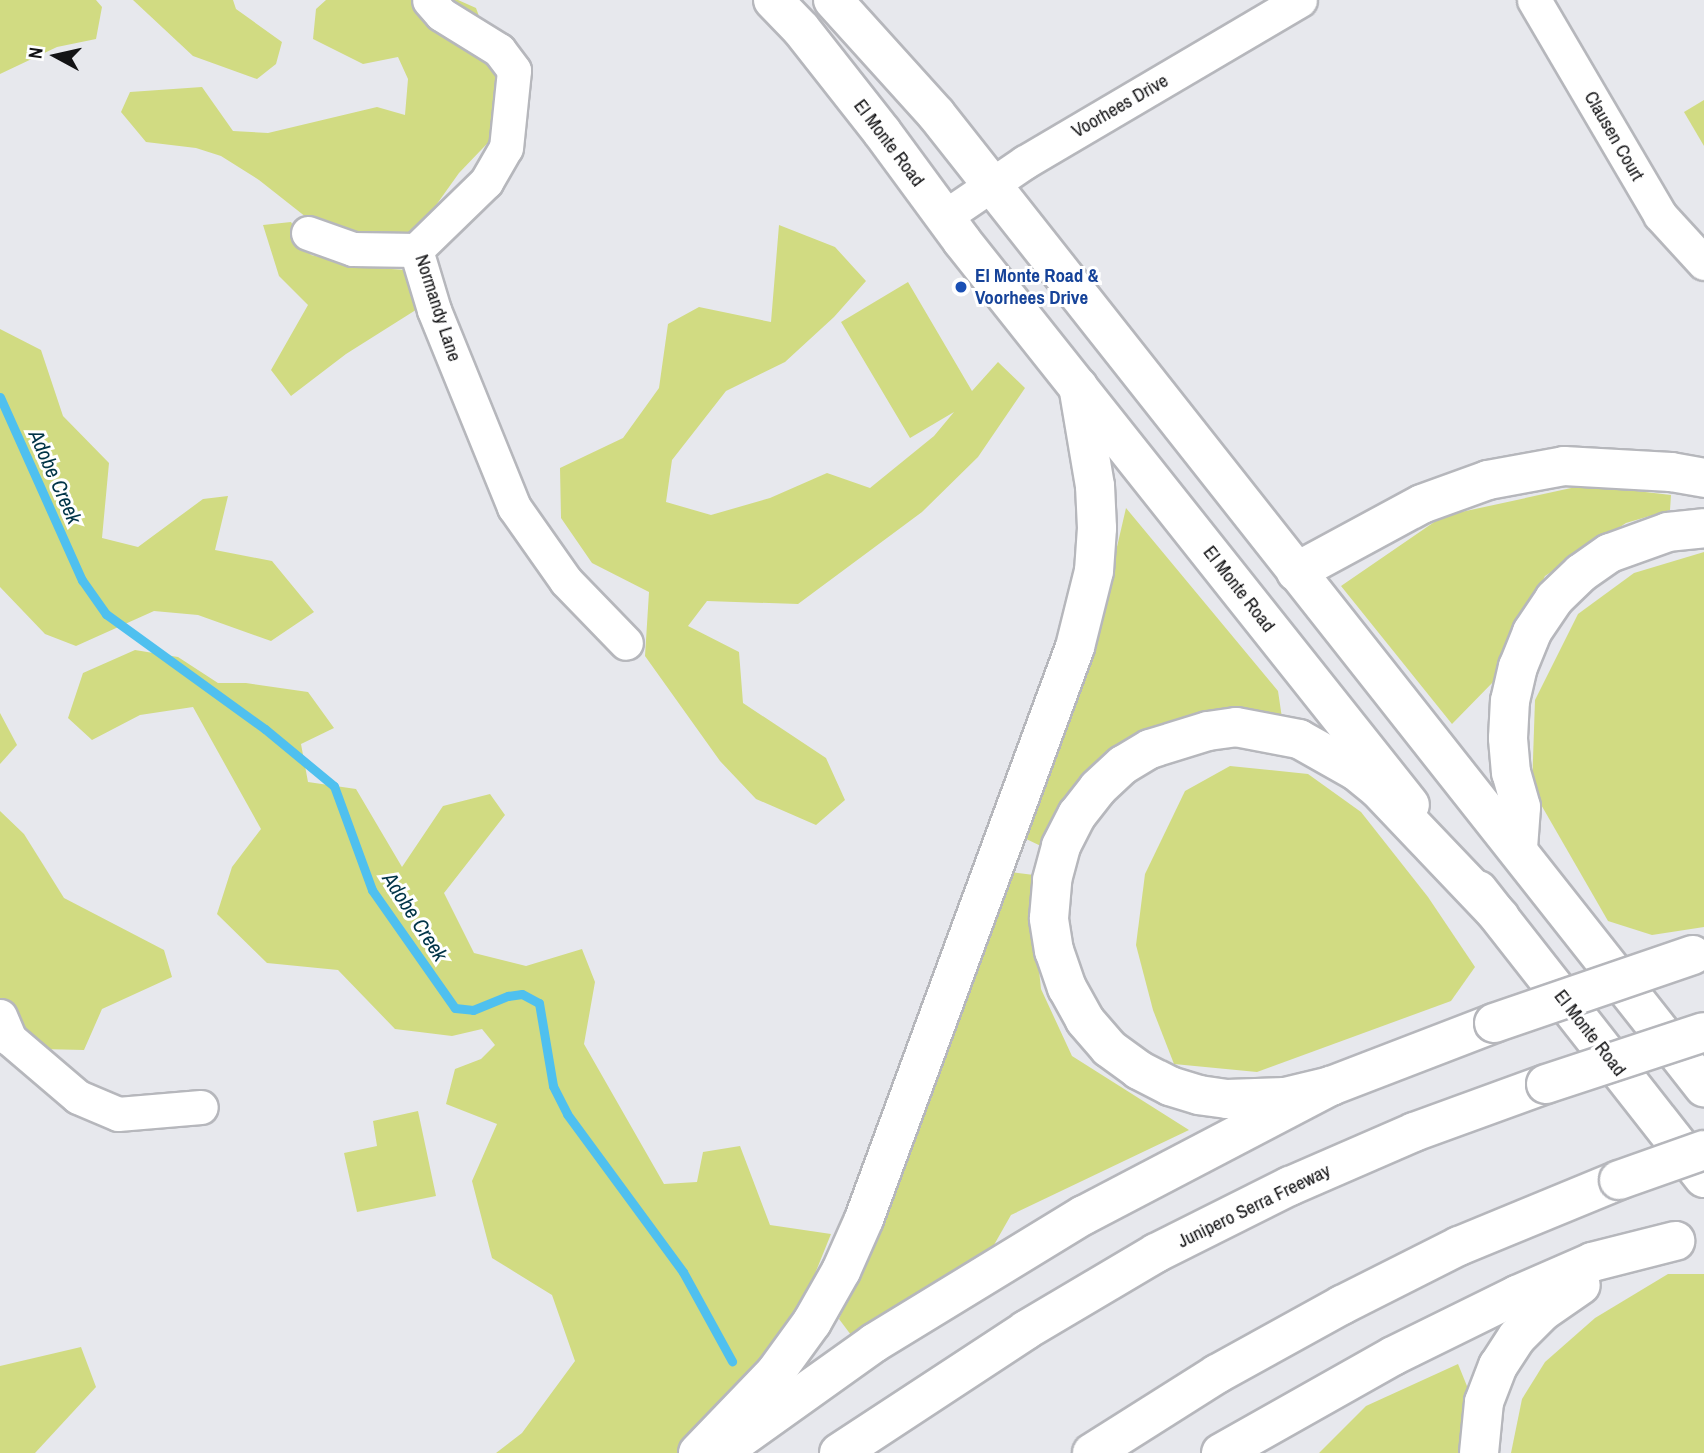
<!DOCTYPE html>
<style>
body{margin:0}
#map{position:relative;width:1704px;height:1453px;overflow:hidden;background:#e7e8ed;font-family:"Archivo Narrow",sans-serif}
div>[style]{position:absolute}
.green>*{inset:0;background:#d1db82}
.stream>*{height:9px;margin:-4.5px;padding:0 4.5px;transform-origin:4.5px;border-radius:4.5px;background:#4fc0ef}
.roads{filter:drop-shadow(2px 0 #b6b7bc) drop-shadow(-2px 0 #b6b7bc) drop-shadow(0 2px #b6b7bc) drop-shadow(0 -2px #b6b7bc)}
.street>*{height:33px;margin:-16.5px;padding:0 16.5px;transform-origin:16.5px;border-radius:16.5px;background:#fff}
.secondary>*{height:38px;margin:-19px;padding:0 19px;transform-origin:19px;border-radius:19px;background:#fff}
.highway>*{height:38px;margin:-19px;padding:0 19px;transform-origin:19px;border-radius:19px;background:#fff}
.bridges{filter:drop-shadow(2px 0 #b6b7bc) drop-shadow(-2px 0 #b6b7bc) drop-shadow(0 2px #b6b7bc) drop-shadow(0 -2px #b6b7bc)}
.highway-bridge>*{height:38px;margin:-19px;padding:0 19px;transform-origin:19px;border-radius:19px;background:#fff}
.dots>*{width:19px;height:19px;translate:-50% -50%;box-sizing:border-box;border:4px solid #fff;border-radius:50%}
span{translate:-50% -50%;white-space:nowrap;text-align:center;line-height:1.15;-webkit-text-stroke:6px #fff;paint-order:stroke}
.street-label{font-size:19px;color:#131315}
.transit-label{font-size:19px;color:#164399;font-weight:700}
.left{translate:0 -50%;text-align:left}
.water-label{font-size:21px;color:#003447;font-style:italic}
.north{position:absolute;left:21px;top:21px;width:70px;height:70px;-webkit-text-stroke:5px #fff;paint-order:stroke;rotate:278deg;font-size:19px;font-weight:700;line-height:28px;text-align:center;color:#131315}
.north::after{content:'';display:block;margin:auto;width:24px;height:32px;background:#131315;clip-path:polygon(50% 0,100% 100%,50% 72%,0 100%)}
</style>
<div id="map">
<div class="green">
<i style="clip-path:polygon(0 0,96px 0,102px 7px,96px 39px,57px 47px,0 74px)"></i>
<i style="clip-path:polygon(133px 0,233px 0,236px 9px,282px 42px,276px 64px,257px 79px,193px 56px)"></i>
<i style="clip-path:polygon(326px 0,458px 0,476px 8px,490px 46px,504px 126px,459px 173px,419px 229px,380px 255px,311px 221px,259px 180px,221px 156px,196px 148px,146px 142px,121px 112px,130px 92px,202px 87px,233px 131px,268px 133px,377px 107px,405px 115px,408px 79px,398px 57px,363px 64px,313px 39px,316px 9px)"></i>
<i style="clip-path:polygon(1704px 100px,1704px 146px,1684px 112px)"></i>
<i style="clip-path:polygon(291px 222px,311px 255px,362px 267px,421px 271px,430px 301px,346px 354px,291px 396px,271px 370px,308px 305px,279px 276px,263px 225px)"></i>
<i style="clip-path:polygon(779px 225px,835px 247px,866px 281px,834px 317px,785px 362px,726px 391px,672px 460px,666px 502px,711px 515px,770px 498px,827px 473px,870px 488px,934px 436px,954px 412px,910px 438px,841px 322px,908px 282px,972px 391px,998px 362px,1025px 388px,978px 457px,922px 512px,798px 604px,707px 601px,688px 626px,739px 652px,743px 703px,826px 758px,845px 800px,816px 825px,756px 799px,720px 761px,645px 656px,649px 592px,592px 563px,561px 518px,560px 468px,623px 438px,659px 388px,668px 324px,699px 307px,771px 322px)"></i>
<i style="clip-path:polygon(0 329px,41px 350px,63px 416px,109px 463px,102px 538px,138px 547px,203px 499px,228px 496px,215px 550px,272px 561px,314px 612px,271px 641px,198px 615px,154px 611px,76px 646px,45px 634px,0 587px)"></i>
<i style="clip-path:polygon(1585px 485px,1671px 495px,1670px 510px,1626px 523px,1545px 576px,1496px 679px,1452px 724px,1341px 586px,1443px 516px)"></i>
<i style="clip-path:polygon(1126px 508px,1278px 691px,1282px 718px,1168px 728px,1104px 756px,1043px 847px,1022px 837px,1097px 633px)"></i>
<i style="clip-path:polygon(1704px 552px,1704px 927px,1652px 935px,1608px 921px,1532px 789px,1535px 700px,1578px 614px,1634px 573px)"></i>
<i style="clip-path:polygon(135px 650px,178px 657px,218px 683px,246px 683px,308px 692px,334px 728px,301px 744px,308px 782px,356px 789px,402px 867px,443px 806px,490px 794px,505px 815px,444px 893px,474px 953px,526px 966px,582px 949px,595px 982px,584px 1044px,664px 1184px,697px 1182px,703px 1152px,740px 1146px,770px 1225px,831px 1234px,787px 1343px,688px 1453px,496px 1453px,522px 1433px,575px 1361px,552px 1295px,492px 1258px,472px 1181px,497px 1124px,446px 1104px,455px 1069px,481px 1059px,495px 1045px,482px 1029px,452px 1036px,395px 1029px,338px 970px,267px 963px,217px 914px,232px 867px,261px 829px,193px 707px,140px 715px,92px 740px,68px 718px,83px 673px)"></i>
<i style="clip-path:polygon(0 713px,17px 745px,0 764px)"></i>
<i style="clip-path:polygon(1230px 766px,1308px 774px,1361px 812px,1428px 897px,1475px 967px,1451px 1001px,1257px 1072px,1174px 1064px,1153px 1010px,1136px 945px,1145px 874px,1185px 791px)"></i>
<i style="clip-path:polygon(0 811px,24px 834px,64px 898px,164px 950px,172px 977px,102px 1009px,84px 1050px,41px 1049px,0 1003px)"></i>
<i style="clip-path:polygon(1011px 872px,1034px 875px,1032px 904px,1041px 989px,1072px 1056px,1189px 1130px,1011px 1215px,982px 1266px,857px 1343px,839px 1319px,909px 1150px)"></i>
<i style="clip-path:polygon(418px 1111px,436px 1196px,357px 1212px,344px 1153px,377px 1146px,373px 1121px)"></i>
<i style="clip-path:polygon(1668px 1274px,1704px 1274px,1704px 1453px,1511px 1453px,1522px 1399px,1545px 1362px,1595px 1318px)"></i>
<i style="clip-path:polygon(81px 1347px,96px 1387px,35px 1453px,0 1453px,0 1366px)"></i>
<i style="clip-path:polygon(1458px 1364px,1469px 1391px,1461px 1453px,1319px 1453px,1366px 1406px)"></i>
</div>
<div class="stream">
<i style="left:0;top:397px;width:201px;rotate:65.9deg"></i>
<i style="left:82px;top:580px;width:42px;rotate:54.8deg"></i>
<i style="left:106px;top:614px;width:196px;rotate:35.9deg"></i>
<i style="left:265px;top:729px;width:89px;rotate:39.6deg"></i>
<i style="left:334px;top:786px;width:111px;rotate:69.9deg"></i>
<i style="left:372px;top:890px;width:144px;rotate:54.9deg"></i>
<i style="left:455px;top:1008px;width:18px;rotate:6deg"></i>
<i style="left:473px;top:1010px;width:38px;rotate:-22deg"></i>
<i style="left:508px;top:996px;width:14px;rotate:-8deg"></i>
<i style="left:522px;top:994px;width:19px;rotate:28deg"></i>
<i style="left:539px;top:1003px;width:84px;rotate:80.4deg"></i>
<i style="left:553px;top:1086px;width:31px;rotate:63deg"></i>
<i style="left:567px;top:1114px;width:196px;rotate:53.7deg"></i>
<i style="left:683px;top:1272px;width:102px;rotate:61.2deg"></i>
</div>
<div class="roads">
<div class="street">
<i style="left:1534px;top:0;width:249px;rotate:59.6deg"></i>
<i style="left:1660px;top:215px;width:65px;rotate:47.5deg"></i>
<i style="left:944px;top:217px;width:98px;rotate:-34.2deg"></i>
<i style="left:1025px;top:162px;width:319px;rotate:-30.5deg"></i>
<i style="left:308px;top:233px;width:48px;rotate:19.6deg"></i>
<i style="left:353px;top:249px;width:63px;rotate:0.9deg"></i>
<i style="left:416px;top:250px;width:63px;rotate:73.3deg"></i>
<i style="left:434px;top:310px;width:213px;rotate:67.9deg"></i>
<i style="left:514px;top:507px;width:90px;rotate:54.9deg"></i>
<i style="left:566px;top:581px;width:86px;rotate:45.9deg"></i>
<i style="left:416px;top:250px;width:98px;rotate:-44.2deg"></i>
<i style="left:486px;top:182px;width:39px;rotate:-60deg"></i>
<i style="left:506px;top:148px;width:78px;rotate:-84.1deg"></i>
<i style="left:514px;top:70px;width:25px;rotate:-127deg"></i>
<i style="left:499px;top:50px;width:68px;rotate:-148.2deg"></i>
<i style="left:441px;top:14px;width:18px;rotate:-131deg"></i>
<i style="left:0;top:1016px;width:25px;rotate:67deg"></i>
<i style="left:10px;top:1039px;width:89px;rotate:40.5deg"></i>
<i style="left:78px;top:1097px;width:43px;rotate:23deg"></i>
<i style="left:118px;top:1114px;width:83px;rotate:-4.8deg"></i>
</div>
<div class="secondary">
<i style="left:773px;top:0;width:40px;rotate:46deg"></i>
<i style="left:801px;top:29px;width:131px;rotate:51.8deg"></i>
<i style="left:882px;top:132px;width:135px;rotate:53.7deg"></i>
<i style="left:962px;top:241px;width:720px;rotate:51.54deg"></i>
<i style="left:833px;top:0;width:154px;rotate:47.9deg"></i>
<i style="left:936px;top:114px;width:1240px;rotate:51.72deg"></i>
<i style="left:1478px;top:890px;width:366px;rotate:51.9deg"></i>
</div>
<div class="highway">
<i style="left:1296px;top:572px;width:143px;rotate:-28.4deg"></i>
<i style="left:1422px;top:504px;width:70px;rotate:-20deg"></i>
<i style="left:1488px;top:480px;width:77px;rotate:-10.4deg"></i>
<i style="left:1564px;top:466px;width:107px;rotate:3.2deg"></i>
<i style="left:1671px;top:472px;width:34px;rotate:10deg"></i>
<i style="left:1518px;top:848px;width:41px;rotate:-85.8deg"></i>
<i style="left:1521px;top:807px;width:35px;rotate:-106deg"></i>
<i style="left:1511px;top:773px;width:35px;rotate:-95deg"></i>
<i style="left:1508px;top:738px;width:37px;rotate:-87deg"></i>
<i style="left:1510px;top:701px;width:35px;rotate:-77deg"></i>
<i style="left:1518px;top:667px;width:38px;rotate:-68deg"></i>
<i style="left:1532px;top:632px;width:40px;rotate:-56deg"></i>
<i style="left:1554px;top:599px;width:37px;rotate:-44deg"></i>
<i style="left:1581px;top:573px;width:35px;rotate:-35deg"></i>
<i style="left:1610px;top:553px;width:62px;rotate:-19.9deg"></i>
<i style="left:1668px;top:532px;width:36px;rotate:-6deg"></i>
<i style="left:1331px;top:1086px;width:47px;rotate:166.6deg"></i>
<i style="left:1285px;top:1097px;width:58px;rotate:178deg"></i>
<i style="left:1227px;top:1099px;width:28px;rotate:-172deg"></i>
<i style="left:1199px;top:1095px;width:30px;rotate:-163deg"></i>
<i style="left:1170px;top:1086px;width:35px;rotate:-153deg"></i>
<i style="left:1139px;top:1070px;width:37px;rotate:-144deg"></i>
<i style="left:1109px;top:1048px;width:37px;rotate:-131deg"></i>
<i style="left:1085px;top:1020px;width:37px;rotate:-119deg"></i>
<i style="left:1067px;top:988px;width:39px;rotate:-109deg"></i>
<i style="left:1054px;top:951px;width:33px;rotate:-99deg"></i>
<i style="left:1049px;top:918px;width:38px;rotate:-85deg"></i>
<i style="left:1052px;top:880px;width:35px;rotate:-75deg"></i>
<i style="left:1061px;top:846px;width:35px;rotate:-63deg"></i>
<i style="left:1077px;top:815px;width:34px;rotate:-52deg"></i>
<i style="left:1098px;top:788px;width:34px;rotate:-43deg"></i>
<i style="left:1123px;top:765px;width:31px;rotate:-31deg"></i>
<i style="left:1150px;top:749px;width:61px;rotate:-17.2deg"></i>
<i style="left:1208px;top:731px;width:28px;rotate:-8deg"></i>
<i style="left:1236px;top:727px;width:64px;rotate:10.8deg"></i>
<i style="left:1299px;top:739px;width:65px;rotate:29.3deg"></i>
<i style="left:1356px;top:771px;width:28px;rotate:39deg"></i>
<i style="left:1378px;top:789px;width:177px;rotate:46.4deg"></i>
<i style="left:734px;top:1443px;width:172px;rotate:-35.5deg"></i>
<i style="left:874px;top:1343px;width:246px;rotate:-31.4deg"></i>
<i style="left:1084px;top:1215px;width:279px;rotate:-27.6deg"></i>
<i style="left:1331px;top:1086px;width:175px;rotate:-21.1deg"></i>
<i style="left:698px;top:1453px;width:111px;rotate:-46.1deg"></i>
<i style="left:775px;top:1373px;width:63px;rotate:-54deg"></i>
<i style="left:812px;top:1322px;width:59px;rotate:-60.4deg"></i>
<i style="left:841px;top:1271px;width:57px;rotate:-66.1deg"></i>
<i style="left:864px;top:1219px;width:610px;rotate:-69.75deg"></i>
<i style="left:1075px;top:647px;width:78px;rotate:-76deg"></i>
<i style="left:1094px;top:571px;width:43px;rotate:-86deg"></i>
<i style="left:1097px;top:528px;width:42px;rotate:-92.7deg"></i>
<i style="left:1095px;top:486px;width:101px;rotate:-99.6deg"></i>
<i style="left:839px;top:1453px;width:224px;rotate:-33.3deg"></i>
<i style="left:1026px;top:1330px;width:151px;rotate:-30.6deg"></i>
<i style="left:1156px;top:1253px;width:150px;rotate:-26.6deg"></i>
<i style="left:1290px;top:1186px;width:135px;rotate:-23.5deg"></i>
<i style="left:1414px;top:1132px;width:140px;rotate:-20deg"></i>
<i style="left:1092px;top:1453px;width:148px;rotate:-32.3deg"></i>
<i style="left:1217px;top:1374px;width:143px;rotate:-28.9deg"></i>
<i style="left:1342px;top:1305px;width:131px;rotate:-26.8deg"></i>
<i style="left:1459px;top:1246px;width:173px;rotate:-22.4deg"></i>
<i style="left:1221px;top:1453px;width:197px;rotate:-29.4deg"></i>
<i style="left:1393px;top:1356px;width:138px;rotate:-26.2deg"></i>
<i style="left:1517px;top:1295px;width:82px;rotate:-23.7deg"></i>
<i style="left:1592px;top:1262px;width:86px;rotate:-14.2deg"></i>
<i style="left:1479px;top:1453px;width:51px;rotate:-84.4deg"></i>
<i style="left:1484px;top:1402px;width:39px;rotate:-69deg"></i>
<i style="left:1498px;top:1366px;width:35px;rotate:-57deg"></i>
<i style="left:1517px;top:1337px;width:35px;rotate:-45deg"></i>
<i style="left:1542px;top:1312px;width:47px;rotate:-34.7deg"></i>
</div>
</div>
<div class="bridges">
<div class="highway-bridge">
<i style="left:1494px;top:1023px;width:210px;rotate:-18.9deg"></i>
<i style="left:1546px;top:1084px;width:166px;rotate:-18.2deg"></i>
<i style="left:1619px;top:1180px;width:90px;rotate:-19.4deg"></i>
</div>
</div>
<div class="dots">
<i style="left:961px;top:287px;background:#1a4fb4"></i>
</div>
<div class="street-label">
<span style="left:1120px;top:106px;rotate:-30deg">Voorhees Drive</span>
<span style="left:1614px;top:136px;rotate:60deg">Clausen Court</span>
<span style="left:889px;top:143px;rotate:53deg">El Monte Road</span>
<span style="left:438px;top:308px;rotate:72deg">Normandy Lane</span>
<span style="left:1239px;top:589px;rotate:52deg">El Monte Road</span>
<span style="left:1590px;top:1033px;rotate:52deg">El Monte Road</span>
<span style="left:1254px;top:1206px;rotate:-26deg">Junipero Serra Freeway</span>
</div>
<div class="transit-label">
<span class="left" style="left:975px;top:287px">El Monte Road &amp;<br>Voorhees Drive</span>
</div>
<div class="water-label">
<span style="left:55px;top:477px;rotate:66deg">Adobe Creek</span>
<span style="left:415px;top:917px;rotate:57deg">Adobe Creek</span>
</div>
<div class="north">N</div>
</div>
